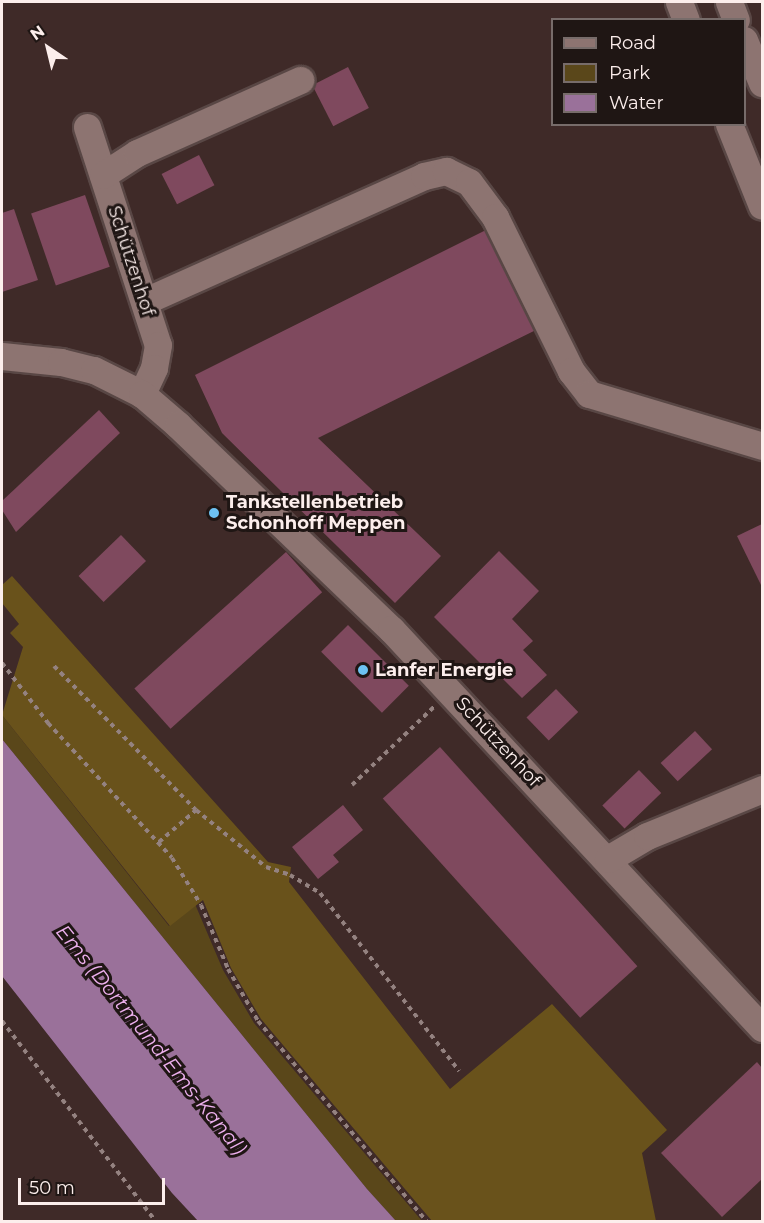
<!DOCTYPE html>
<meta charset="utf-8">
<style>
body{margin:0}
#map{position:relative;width:764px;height:1223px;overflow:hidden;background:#3f2a28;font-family:Montserrat,sans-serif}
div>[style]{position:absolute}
.green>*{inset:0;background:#5a471a}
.forest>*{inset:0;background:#69521b}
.water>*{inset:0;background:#9a719a}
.building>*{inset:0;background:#7f495e;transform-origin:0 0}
.path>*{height:4px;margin-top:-2px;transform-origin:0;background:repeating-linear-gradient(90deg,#948280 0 4.5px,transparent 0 9px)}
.roads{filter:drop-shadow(2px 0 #594745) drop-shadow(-2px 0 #594745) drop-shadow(0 2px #594745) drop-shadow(0 -2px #594745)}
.minor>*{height:27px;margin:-13.5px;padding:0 13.5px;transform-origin:13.5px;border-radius:13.5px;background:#8d7471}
.dots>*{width:16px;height:16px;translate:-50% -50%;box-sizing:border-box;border:3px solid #1f1614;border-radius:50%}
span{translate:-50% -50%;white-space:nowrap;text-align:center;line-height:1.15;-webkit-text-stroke:6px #1f1614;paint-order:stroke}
.street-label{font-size:18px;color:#fceeec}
.poi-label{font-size:18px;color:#fceeec;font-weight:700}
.left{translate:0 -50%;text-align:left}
.water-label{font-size:20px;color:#edb0ee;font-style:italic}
.frame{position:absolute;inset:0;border:3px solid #fceeec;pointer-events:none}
.legend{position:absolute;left:551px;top:18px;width:195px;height:108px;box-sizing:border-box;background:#1f1614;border:2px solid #776c6a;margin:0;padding:8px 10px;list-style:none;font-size:18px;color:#fceeec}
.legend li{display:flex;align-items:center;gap:12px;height:30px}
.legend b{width:30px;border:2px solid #776c6a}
.north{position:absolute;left:18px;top:18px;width:60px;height:60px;-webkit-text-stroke:4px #1f1614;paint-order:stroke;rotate:325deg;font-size:16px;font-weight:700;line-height:24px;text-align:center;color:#fceeec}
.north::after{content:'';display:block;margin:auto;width:21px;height:27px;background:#fceeec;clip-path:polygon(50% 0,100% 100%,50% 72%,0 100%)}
.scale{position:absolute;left:18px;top:1178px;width:147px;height:27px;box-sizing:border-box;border:3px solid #fceeec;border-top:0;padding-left:8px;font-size:18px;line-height:21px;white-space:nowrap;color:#fceeec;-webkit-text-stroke:4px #1f1614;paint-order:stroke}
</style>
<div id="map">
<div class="green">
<i style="clip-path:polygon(2px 715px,169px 926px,195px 904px,223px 970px,254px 1023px,422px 1221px,396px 1221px,367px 1189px,2px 739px)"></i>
</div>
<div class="forest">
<i style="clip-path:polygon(12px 576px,268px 862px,291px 867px,289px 882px,450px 1089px,552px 1004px,667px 1130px,642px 1153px,656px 1221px,432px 1221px,261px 1019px,231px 968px,203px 900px,170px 926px,2px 715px,23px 647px,10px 633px,19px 624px,2px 603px,2px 585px)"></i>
</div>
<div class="water">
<i style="clip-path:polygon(2px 739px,367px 1189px,396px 1221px,198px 1221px,172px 1193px,2px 976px)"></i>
</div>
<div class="building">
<i style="left:348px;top:67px;width:46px;height:40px;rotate:63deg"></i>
<i style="left:199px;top:155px;width:34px;height:42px;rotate:63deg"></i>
<i style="left:85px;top:195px;width:76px;height:57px;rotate:71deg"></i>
<i style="clip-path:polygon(14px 209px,38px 280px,2px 292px,2px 213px)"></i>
<i style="clip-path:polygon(488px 229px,538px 329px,318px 438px,441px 556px,395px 603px,222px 433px,195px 375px)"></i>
<i style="clip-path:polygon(99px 410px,120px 433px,16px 532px,2px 510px,2px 501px)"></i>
<i style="clip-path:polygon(762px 524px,762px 587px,737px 536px)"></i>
<i style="left:121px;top:535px;width:36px;height:59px;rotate:46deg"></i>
<i style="clip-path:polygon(499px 551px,539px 591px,512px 619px,533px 641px,523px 650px,547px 675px,522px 698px,498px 674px,477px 676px,477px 667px,483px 666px,434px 617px)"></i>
<i style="left:286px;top:552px;width:54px;height:204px;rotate:48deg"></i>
<i style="left:348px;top:625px;width:86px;height:38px;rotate:45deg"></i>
<i style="left:556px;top:689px;width:32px;height:41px;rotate:46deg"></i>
<i style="left:695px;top:731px;width:25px;height:47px;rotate:47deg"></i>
<i style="left:440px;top:747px;width:295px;height:77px;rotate:48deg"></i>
<i style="left:639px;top:770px;width:32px;height:51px;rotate:46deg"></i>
<i style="clip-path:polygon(343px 805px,363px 830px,333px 855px,339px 862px,318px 879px,292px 847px)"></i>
<i style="clip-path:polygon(757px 1062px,762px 1068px,762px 1179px,722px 1217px,661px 1153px)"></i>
</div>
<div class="path">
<i style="left:2px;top:663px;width:76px;rotate:52.5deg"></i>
<i style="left:48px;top:723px;width:183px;rotate:47.4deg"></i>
<i style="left:172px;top:858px;width:55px;rotate:58.3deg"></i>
<i style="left:201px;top:905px;width:69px;rotate:67.1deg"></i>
<i style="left:228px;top:969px;width:60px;rotate:60deg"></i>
<i style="left:258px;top:1021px;width:263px;rotate:49.9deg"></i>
<i style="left:54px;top:666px;width:202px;rotate:45.4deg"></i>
<i style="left:196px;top:810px;width:90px;rotate:39.2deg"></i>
<i style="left:266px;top:867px;width:25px;rotate:18deg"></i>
<i style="left:290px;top:875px;width:35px;rotate:31deg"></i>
<i style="left:320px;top:893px;width:226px;rotate:52deg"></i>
<i style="left:352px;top:785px;width:113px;rotate:-43.6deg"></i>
<i style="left:159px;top:842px;width:49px;rotate:-40.9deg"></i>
<i style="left:2px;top:1021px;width:253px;rotate:52.5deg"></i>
</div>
<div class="roads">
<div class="minor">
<i style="left:679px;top:2px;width:19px;rotate:69deg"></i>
<i style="left:729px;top:2px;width:19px;rotate:69deg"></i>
<i style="left:744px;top:40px;width:47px;rotate:67.3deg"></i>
<i style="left:729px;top:124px;width:88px;rotate:68.1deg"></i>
<i style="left:87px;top:127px;width:229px;rotate:72deg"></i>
<i style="left:158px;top:345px;width:23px;rotate:100deg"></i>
<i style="left:154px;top:368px;width:29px;rotate:115deg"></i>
<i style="left:103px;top:175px;width:40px;rotate:-32.9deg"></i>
<i style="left:137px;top:153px;width:179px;rotate:-24.1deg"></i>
<i style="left:145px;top:301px;width:306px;rotate:-24.1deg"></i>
<i style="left:424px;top:176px;width:23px;rotate:-13deg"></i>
<i style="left:446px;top:171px;width:25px;rotate:26deg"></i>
<i style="left:469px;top:182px;width:44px;rotate:53.4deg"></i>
<i style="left:495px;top:217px;width:172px;rotate:63.7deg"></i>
<i style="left:571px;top:371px;width:29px;rotate:52deg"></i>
<i style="left:589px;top:394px;width:181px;rotate:16.7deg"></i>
<i style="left:2px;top:356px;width:59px;rotate:5.8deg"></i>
<i style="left:61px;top:362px;width:34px;rotate:14deg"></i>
<i style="left:94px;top:370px;width:54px;rotate:26.6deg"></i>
<i style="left:142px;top:394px;width:48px;rotate:40.7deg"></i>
<i style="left:178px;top:425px;width:295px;rotate:43.8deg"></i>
<i style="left:391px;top:629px;width:545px;rotate:47.08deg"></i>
<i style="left:608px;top:859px;width:45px;rotate:-30.5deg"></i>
<i style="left:647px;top:836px;width:124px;rotate:-22.2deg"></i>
</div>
</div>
<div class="dots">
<i style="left:214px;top:513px;background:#6dc2f3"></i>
<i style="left:363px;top:670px;background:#6dc2f3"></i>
</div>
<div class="street-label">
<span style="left:131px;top:261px;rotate:72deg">Schützenhof</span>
<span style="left:498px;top:742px;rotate:47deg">Schützenhof</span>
</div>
<div class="poi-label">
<span class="left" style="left:226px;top:513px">Tankstellenbetrieb<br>Schonhoff Meppen</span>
<span class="left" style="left:375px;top:670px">Lanfer Energie</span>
</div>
<div class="water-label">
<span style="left:151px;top:1040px;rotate:51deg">Ems (Dortmund-Ems-Kanal)</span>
</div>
<div class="frame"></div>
<ul class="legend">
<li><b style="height:8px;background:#8d7471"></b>Road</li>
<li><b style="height:16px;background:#5a471a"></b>Park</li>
<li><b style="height:16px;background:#9a719a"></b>Water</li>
</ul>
<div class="north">N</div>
<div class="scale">50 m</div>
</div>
